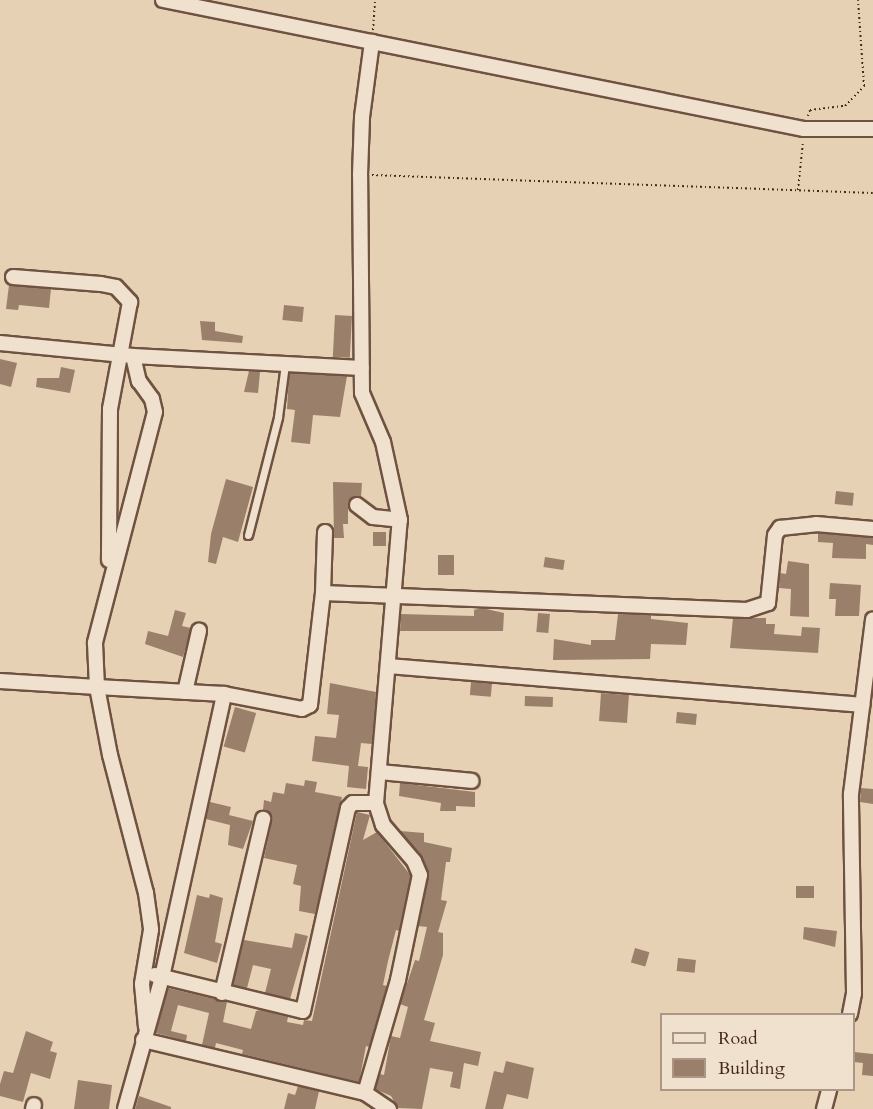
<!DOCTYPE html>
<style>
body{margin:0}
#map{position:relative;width:873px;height:1109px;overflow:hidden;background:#e6d1b4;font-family:Cardo,serif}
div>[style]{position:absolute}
.building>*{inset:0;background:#9a7f6a;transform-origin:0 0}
.path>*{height:2px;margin-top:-1px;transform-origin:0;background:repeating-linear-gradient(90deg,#472719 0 1.5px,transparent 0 4.5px)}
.roads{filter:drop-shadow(2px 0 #6f5240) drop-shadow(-2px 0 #6f5240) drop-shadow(0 2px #6f5240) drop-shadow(0 -2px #6f5240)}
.service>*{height:7px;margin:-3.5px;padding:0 3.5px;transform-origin:3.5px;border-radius:3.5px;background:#efe1ce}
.minor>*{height:14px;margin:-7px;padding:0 7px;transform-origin:7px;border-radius:7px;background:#efe1ce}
span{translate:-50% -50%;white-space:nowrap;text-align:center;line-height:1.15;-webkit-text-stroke:4.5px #efe1ce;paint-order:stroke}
.legend{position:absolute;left:660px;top:1013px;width:195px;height:78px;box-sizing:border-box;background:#efe1ce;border:2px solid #ac9786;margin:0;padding:8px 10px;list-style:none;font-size:18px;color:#472719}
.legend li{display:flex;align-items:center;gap:12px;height:30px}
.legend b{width:30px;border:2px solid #ac9786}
</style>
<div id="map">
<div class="building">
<i style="clip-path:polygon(9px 285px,51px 289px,49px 308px,19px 305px,18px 310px,6px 309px)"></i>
<i style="left:284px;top:305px;width:20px;height:15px;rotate:6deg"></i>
<i style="left:335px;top:315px;width:17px;height:42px;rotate:3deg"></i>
<i style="clip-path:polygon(200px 321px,215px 322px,215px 331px,243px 336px,242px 343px,202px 340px)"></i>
<i style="clip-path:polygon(0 359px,17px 363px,11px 387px,0 384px)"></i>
<i style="clip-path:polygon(61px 367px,75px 370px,70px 393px,36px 387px,37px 378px,59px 378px)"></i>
<i style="clip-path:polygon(249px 371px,260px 372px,258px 393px,244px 392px)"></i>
<i style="clip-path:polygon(289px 373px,347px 376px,340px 417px,313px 415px,310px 444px,291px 442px,295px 410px,287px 409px)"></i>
<i style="clip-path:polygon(226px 479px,253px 487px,238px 542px,223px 537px,216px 564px,208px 562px,211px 534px)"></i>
<i style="clip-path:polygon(333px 482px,362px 483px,361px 497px,348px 501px,348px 524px,343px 524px,344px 538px,334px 538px)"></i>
<i style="left:836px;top:491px;width:18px;height:13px;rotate:6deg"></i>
<i style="left:373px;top:532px;width:13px;height:14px"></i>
<i style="clip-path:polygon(818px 533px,873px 538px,873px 545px,866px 544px,866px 559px,832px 558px,833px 543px,818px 542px)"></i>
<i style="left:438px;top:555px;width:16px;height:20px"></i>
<i style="left:545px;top:557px;width:20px;height:10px;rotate:9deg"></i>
<i style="clip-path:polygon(788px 561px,809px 564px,809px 617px,790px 616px,791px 589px,779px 588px,780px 573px,786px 574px)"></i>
<i style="clip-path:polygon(830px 583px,861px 585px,859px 616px,835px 616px,836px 599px,829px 599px)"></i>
<i style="clip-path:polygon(482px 608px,504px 613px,503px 631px,400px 631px,401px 614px,474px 616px,474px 610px)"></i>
<i style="clip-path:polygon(175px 610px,186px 613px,182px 626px,191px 628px,183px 657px,145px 644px,148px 631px,168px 636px)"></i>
<i style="left:538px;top:613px;width:12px;height:19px;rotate:5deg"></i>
<i style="clip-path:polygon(618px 614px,651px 615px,651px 619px,688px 623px,686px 645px,651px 644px,650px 659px,553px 660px,554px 639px,591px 645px,591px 640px,615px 640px)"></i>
<i style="clip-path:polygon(733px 618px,766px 618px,766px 624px,775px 624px,774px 634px,801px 636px,802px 627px,820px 628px,818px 653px,730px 648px)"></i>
<i style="left:471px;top:682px;width:21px;height:13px;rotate:5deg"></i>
<i style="clip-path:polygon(330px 683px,376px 692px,372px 744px,361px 743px,358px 766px,368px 767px,366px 789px,347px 787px,349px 766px,312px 761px,315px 736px,336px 738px,339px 715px,327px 714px)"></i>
<i style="left:601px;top:693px;width:28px;height:28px;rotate:4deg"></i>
<i style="left:525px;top:696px;width:28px;height:10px;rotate:2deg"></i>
<i style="left:235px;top:707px;width:22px;height:41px;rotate:16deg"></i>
<i style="left:677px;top:712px;width:20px;height:11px;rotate:6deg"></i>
<i style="clip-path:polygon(305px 780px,317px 782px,315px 792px,342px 797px,315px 914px,299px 911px,301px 886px,293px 884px,297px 865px,264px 858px,272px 820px,270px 813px,263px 810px,264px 800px,271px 802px,273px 792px,284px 794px,286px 783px,304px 786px)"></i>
<i style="clip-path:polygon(400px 783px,475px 792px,475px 807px,456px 806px,456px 811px,440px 811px,441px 803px,399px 796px)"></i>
<i style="clip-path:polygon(861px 788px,873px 789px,873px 804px,860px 802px)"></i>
<i style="clip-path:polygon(210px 802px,231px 807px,229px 815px,253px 821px,243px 849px,228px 845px,230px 825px,206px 819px)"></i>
<i style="clip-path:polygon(357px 812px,370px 815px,363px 840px,377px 832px,411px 876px,399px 931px,396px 930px,388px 961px,383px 985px,387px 986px,369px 1047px,366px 1046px,359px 1082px,242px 1054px,243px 1050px,216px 1043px,215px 1048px,202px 1045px,209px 1013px,178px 1005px,171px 1031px,187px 1035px,186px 1041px,156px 1033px,168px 988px,227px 1002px,223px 1022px,251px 1029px,256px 1011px,261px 1010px,288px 1017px,287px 1022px,303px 1025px,304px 1020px,312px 1021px)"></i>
<i style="clip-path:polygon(400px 831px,424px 833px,424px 842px,452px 848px,450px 862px,446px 862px,441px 900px,447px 901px,438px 932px,443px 933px,443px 955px,424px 1020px,435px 1023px,430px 1041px,481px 1052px,478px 1066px,464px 1063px,460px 1089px,450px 1087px,453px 1072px,430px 1068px,422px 1109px,398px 1108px,391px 1096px,375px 1089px,380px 1074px,384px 1075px,391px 1036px,400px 1038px,408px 1007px,400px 1004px,415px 960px,419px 961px,427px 927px,418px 926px,428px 871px,421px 855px)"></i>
<i style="left:796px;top:886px;width:18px;height:12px"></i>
<i style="clip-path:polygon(210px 894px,223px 898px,215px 942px,222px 944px,217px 963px,184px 953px,197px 895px,209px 898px)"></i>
<i style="clip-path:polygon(804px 927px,837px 931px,835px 947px,803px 939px)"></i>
<i style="clip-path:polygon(295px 933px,308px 936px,290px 999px,265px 993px,271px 969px,253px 965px,247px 988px,233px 985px,244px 940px,292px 948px)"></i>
<i style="left:635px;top:948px;width:15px;height:15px;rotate:16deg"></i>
<i style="left:678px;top:958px;width:18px;height:13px;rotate:6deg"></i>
<i style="clip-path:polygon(26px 1031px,53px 1042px,50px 1051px,57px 1053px,50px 1079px,31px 1073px,23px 1102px,0 1096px,0 1084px,4px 1071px,13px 1073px)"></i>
<i style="clip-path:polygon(854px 1052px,873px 1054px,873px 1076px,862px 1075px,863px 1063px,854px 1062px)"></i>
<i style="clip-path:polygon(506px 1061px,534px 1068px,528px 1099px,507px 1094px,503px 1109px,485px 1109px,494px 1071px,503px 1073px)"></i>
<i style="clip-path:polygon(78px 1080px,112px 1085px,109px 1109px,74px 1109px)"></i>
<i style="clip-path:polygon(298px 1086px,319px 1091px,315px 1109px,284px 1109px,288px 1093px,295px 1095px)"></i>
<i style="clip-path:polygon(139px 1096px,171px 1107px,171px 1109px,135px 1109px)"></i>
</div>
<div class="path">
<i style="left:373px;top:30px;width:30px;rotate:-86deg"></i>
<i style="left:808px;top:116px;width:6px;rotate:-72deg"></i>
<i style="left:810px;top:110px;width:35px;rotate:-7deg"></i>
<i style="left:845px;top:106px;width:28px;rotate:-46deg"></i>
<i style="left:864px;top:86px;width:86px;rotate:-94deg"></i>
<i style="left:372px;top:175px;width:501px;rotate:2.06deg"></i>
<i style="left:798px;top:190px;width:48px;rotate:-84.1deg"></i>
</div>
<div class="roads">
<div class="service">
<i style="left:248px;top:535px;width:122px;rotate:-75.7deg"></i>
<i style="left:278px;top:417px;width:53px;rotate:-82.5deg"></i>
</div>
<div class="minor">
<i style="left:163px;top:0;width:654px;rotate:11.38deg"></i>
<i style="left:804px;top:129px;width:69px"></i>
<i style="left:13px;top:277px;width:88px;rotate:4.5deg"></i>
<i style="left:101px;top:284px;width:15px;rotate:11deg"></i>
<i style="left:116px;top:287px;width:21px;rotate:47deg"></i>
<i style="left:130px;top:302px;width:109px;rotate:100.6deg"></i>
<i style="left:110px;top:409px;width:151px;rotate:90.4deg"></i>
<i style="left:0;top:343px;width:134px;rotate:5.6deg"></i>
<i style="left:133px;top:356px;width:229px;rotate:3deg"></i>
<i style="left:133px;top:356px;width:26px;rotate:77deg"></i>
<i style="left:139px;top:381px;width:22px;rotate:54deg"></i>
<i style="left:152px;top:399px;width:13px;rotate:77deg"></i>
<i style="left:155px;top:412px;width:239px;rotate:104.6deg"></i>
<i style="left:95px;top:643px;width:44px;rotate:87.4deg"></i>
<i style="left:97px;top:687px;width:127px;rotate:3.2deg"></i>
<i style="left:357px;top:505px;width:20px;rotate:37deg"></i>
<i style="left:373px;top:517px;width:27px;rotate:6deg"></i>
<i style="left:323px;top:593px;width:61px;rotate:-88.1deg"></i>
<i style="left:389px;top:666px;width:475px;rotate:4.7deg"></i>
<i style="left:0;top:681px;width:97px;rotate:3.5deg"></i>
<i style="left:97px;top:687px;width:69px;rotate:79.2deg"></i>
<i style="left:110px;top:755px;width:143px;rotate:75.4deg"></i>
<i style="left:146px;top:893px;width:37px;rotate:82deg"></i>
<i style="left:151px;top:930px;width:55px;rotate:99.5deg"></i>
<i style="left:142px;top:984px;width:43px;rotate:84.7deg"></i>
<i style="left:185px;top:692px;width:63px;rotate:-77.1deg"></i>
<i style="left:379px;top:772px;width:93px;rotate:5.5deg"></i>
<i style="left:155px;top:975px;width:152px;rotate:13.7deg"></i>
<i style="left:303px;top:1011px;width:208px;rotate:-77.5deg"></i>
<i style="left:348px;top:808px;width:7px;rotate:-45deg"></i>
<i style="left:353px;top:803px;width:23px"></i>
<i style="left:222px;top:993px;width:179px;rotate:-76.7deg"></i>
<i style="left:850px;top:1014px;width:21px;rotate:-79deg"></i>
<i style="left:854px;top:993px;width:199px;rotate:-90.9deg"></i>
<i style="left:851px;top:794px;width:176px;rotate:-82.8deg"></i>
<i style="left:143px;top:1040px;width:228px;rotate:13.4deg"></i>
<i style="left:365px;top:1093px;width:29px;rotate:34deg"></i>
<i style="left:365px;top:1093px;width:118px;rotate:-73.7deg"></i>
<i style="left:398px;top:980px;width:107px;rotate:-78.2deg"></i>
<i style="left:420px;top:875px;width:15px;rotate:-113deg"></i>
<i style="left:414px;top:861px;width:48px;rotate:-130.7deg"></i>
<i style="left:383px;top:825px;width:23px;rotate:-108deg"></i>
<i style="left:376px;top:803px;width:284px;rotate:-85.2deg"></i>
<i style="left:400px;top:520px;width:80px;rotate:-102.3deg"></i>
<i style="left:383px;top:442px;width:53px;rotate:-113.2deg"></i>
<i style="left:362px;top:393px;width:218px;rotate:-90.5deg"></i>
<i style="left:360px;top:175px;width:58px;rotate:-88deg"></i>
<i style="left:362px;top:117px;width:76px;rotate:-82.4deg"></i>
<i style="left:33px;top:1109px;width:4px;rotate:-76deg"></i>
<i style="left:125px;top:1109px;width:137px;rotate:-74.3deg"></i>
<i style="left:162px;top:977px;width:290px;rotate:-77.6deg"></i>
<i style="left:224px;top:694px;width:79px;rotate:10.9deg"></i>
<i style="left:302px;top:709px;width:9px;rotate:-27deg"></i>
<i style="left:310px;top:705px;width:113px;rotate:-83.4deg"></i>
<i style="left:323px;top:593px;width:424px;rotate:2.3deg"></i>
<i style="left:747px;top:610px;width:22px;rotate:-18deg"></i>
<i style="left:768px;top:603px;width:68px;rotate:-84.1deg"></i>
<i style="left:775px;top:535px;width:9px;rotate:-54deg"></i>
<i style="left:780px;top:528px;width:36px;rotate:-6deg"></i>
<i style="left:816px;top:524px;width:57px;rotate:5deg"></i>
<i style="left:824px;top:1109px;width:20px;rotate:-75deg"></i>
</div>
</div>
<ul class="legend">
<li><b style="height:8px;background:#efe1ce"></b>Road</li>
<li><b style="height:16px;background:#9a7f6a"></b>Building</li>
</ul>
</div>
